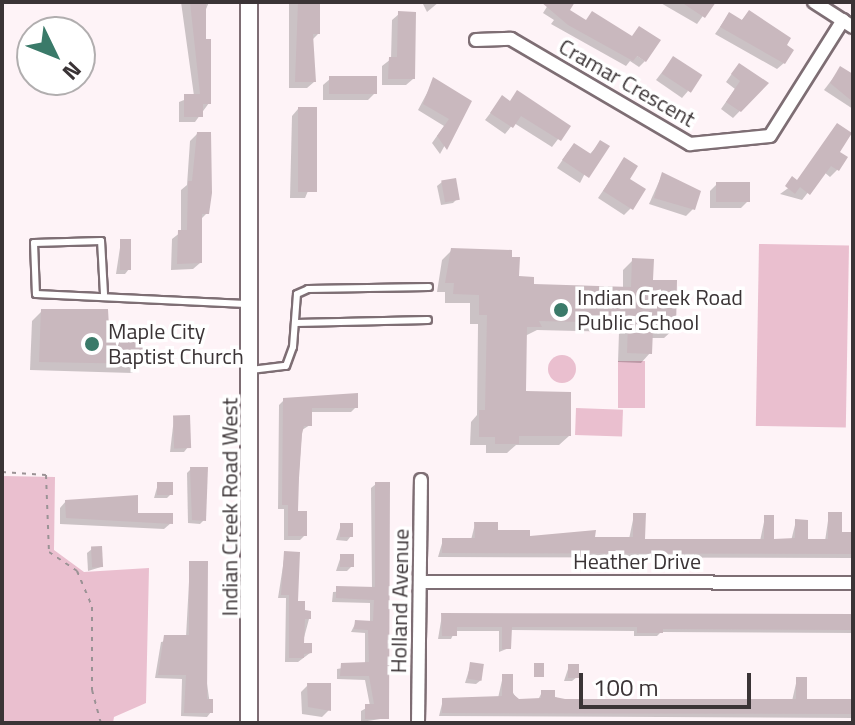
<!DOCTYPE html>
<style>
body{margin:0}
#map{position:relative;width:855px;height:725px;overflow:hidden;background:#fef3f7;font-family:"Titillium Web",sans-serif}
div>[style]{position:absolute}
.green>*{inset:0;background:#eabfcf;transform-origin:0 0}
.round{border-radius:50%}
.shadow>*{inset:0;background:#0003}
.building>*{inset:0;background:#c9b8be;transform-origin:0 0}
.path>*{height:2px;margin-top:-1px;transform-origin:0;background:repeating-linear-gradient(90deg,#9b9295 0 4px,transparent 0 10px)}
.roads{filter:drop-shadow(2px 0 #7e6e74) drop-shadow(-2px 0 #7e6e74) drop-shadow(0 2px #7e6e74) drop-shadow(0 -2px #7e6e74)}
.lane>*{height:6px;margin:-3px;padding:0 3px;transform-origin:3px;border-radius:3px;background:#fff}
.street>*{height:12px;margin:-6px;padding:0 6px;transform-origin:6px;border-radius:6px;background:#fff}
.secondary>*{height:16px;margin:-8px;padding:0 8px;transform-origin:8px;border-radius:8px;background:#fff}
.dots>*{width:22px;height:22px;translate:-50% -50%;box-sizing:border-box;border:4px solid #fff;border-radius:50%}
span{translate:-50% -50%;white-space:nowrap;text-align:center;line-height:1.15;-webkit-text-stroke:7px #fff;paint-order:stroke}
.street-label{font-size:22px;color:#3b3436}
.poi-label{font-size:22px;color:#3b3436}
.left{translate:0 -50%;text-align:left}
.frame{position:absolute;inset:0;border:4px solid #3b3436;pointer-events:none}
.north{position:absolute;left:16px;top:16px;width:80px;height:80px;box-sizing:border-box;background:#fff;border:2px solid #b1aeaf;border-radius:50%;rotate:133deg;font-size:22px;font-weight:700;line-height:32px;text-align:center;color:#3b3436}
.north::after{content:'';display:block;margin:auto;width:28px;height:36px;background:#3a7a69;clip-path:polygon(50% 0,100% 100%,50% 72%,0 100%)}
.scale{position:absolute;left:579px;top:673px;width:172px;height:36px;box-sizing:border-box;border:4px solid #3b3436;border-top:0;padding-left:10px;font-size:24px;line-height:28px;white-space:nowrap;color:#3b3436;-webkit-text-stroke:6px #fff;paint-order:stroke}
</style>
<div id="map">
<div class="green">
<i style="left:759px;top:244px;width:90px;height:182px;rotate:1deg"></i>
<i class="round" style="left:548px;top:355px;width:28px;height:28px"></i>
<i style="left:618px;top:361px;width:27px;height:47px"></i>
<i style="left:576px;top:408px;width:47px;height:27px;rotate:2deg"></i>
<i style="clip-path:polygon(2px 476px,55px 477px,54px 550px,84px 572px,149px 568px,146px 703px,114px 717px,113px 723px,2px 723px)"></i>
</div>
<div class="shadow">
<i style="clip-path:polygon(181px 2px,209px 2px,204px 14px,209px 103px,195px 122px,179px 122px,179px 102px,194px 96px)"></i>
<i style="clip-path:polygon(289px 2px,317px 2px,318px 34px,311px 41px,314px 82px,307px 88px,289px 88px)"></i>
<i style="clip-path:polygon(422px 2px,439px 2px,427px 12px)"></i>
<i style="clip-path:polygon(550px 2px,573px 2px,567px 11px,645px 61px,639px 67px,630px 61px,626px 66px,551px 24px,554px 20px,543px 13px)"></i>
<i style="clip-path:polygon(659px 2px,713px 2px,697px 24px)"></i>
<i style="clip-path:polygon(749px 12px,784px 63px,777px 69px,715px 34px,729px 14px,741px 21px)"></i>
<i style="clip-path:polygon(399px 14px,413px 79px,406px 85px,382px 85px,382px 66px,391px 59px,392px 20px)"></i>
<i style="clip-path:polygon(673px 58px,688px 91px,682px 98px,656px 80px)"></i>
<i style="clip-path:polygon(840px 69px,853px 77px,853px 109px,824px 90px)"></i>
<i style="clip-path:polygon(733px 72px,766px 84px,733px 118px,721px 109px,735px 89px,726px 82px)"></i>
<i style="clip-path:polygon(330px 79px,375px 93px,368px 100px,323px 100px,323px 85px)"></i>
<i style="clip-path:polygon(434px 80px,469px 102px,440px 154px,432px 143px,444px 126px,418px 110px)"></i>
<i style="clip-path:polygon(517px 93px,568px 126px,552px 147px,514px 123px,505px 134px,485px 120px,502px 98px,509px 103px)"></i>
<i style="clip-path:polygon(298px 109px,316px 172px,305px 198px,290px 198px,292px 116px)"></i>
<i style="clip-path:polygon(197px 134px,207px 213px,200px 220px,200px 263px,193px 269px,171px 270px,172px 239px,181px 232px,181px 190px,187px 185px,190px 141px)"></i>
<i style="clip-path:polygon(601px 142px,580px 183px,557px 168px,568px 152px,589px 155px)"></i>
<i style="clip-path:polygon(837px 153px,845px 158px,837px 170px,830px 177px,824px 172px,802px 200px,780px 194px)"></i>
<i style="clip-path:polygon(624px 160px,631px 208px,624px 215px,598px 198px)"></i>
<i style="clip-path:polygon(662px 175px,693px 209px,686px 216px,649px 204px)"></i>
<i style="clip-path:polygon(442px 182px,457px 199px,453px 203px,441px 205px,437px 186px)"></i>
<i style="clip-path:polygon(717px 184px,748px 201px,741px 208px,710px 208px,710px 191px)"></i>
<i style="clip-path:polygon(121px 241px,129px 269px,125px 274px,116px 274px)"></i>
<i style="clip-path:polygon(452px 250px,531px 286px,623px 289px,623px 270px,633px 260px,651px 282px,674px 329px,664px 338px,651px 338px,650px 353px,641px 363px,618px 362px,619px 332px,537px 330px,525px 336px,524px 393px,569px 436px,559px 445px,516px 445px,507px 453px,486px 453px,486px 445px,470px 445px,471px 422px,477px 415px,478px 324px,470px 324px,470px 303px,445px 303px,445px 292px,437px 292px,442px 260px)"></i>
<i style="clip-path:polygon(42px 311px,107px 329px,142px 363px,132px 373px,30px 370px,32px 321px)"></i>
<i style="clip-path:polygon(284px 400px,356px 407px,351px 412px,310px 412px,310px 425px,302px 430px,296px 513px,305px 535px,300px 540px,284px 540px,284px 509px,278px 509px,279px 405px)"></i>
<i style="clip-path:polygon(174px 418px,188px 447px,184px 452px,170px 452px)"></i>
<i style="clip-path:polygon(191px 469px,204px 520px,200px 524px,188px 523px,187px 473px)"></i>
<i style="clip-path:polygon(158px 484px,171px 494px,167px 498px,154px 498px)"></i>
<i style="clip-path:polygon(376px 484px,387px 718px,361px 722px,361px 711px,370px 706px,365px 680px,337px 679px,337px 669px,365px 664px,365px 633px,351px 632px,356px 622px,370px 623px,370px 603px,332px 602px,333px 592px,372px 589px,371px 488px)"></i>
<i style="clip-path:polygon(66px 501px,171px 523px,164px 529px,60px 524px,60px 508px)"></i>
<i style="clip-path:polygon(829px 514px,840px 534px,853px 534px,853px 558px,438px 557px,443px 540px,471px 540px,475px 524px,528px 538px,629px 539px,634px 515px,643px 541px,760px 541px,765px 517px,772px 541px,791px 541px,796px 521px,806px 542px,825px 541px)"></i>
<i style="clip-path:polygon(341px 525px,351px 536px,347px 541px,336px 540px)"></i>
<i style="clip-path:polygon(92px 549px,101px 567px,88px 571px,87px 553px)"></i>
<i style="clip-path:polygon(285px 553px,296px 603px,309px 619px,302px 645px,310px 653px,298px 662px,285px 662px,286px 598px,278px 598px)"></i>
<i style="clip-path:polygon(341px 556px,351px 567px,347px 571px,336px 571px)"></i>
<i style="clip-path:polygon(190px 563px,211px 712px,207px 717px,181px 716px,182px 679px,155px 678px,161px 642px,186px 637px)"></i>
<i style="clip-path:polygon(442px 615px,853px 615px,853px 633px,661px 632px,657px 636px,634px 636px,634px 631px,510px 630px,509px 648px,499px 652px,499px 631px,455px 631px,451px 639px,438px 639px)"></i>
<i style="clip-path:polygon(471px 664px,481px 680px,476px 684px,465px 683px)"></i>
<i style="clip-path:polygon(569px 666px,577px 677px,572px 681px,564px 681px)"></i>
<i style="clip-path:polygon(503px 676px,518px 701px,538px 700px,542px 692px,565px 701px,792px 701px,797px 679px,805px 701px,853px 701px,853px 718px,439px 716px,443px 700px,498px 698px)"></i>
<i style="clip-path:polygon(308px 685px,329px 710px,322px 717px,302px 714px,301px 692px)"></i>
</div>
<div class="building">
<i style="clip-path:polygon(190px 2px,206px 2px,206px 39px,211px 39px,211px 104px,203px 104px,203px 117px,184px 117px,184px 94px,200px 94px)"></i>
<i style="clip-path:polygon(298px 2px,320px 2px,320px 34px,313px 34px,316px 82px,295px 82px)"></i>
<i style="clip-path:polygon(541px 2px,575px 2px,570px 10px,586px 20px,592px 11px,632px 36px,639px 26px,661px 40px,646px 62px,637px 56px,633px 61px,568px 25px)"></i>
<i style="clip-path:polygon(681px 2px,716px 2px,705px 18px)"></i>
<i style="clip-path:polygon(749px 10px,791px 38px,787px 45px,794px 50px,785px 64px,720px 27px,729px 12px,742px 20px)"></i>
<i style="clip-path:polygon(398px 11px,416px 12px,415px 79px,388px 79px,389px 57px,397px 57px)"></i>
<i style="left:673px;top:56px;width:35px;height:21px;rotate:33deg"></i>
<i style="clip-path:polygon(739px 63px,769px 83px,741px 112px,726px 102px,740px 81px,731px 74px)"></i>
<i style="clip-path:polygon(840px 66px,853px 74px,853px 102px,830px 83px)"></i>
<i style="left:377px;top:76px;width:18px;height:48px;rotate:90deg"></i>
<i style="clip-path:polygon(433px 77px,472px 101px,447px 150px,437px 136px,449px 119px,423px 104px)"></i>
<i style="clip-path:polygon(517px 90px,571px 126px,561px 141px,521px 116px,513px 128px,490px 113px,502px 95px,510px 101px)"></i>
<i style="left:298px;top:107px;width:19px;height:85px"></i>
<i style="clip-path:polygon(837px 123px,852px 133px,840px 152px,848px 157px,839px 171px,831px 166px,810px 195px,800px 187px,795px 194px,785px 186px,792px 176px,797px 180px)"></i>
<i style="clip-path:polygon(197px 132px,211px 132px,212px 193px,209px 214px,202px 214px,202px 263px,177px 264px,178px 230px,187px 230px,188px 181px,192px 181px)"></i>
<i style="clip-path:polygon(600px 140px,610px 146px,589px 178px,562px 160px,574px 143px,591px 154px)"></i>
<i style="clip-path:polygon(624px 157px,638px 166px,630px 179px,646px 189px,633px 210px,603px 191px)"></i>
<i style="clip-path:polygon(662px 172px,701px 191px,695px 210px,654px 198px)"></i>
<i style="left:456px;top:178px;width:22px;height:15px;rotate:80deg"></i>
<i style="left:716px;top:182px;width:34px;height:20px"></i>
<i style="left:120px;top:239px;width:11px;height:31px"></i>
<i style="clip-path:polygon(451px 248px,512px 250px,512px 257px,520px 257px,519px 276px,534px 277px,534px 284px,631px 287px,632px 258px,654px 259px,653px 280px,677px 280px,676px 330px,653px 329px,652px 354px,627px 353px,628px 323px,539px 321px,542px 327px,527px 327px,526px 391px,571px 392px,571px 436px,519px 436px,519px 444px,495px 444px,495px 437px,479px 437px,479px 410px,485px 410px,487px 315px,479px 315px,479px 295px,453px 294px,454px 283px,445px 283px)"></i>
<i style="clip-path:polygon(41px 309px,108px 309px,109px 327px,144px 326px,144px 364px,39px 362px)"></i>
<i style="clip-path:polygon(358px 393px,358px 408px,312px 408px,312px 426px,304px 426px,302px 434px,299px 478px,298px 511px,307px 511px,307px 536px,288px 536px,288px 505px,282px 505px,283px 398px)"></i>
<i style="left:190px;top:415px;width:33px;height:17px;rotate:88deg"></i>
<i style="clip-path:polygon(190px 467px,208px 467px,206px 521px,192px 520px)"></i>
<i style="left:157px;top:482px;width:16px;height:13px"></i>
<i style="clip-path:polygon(375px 482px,390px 482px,389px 719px,365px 719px,365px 704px,374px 704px,369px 676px,340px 676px,341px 663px,369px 662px,368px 630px,354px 629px,355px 620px,373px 621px,374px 600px,336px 598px,336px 586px,375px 587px)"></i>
<i style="clip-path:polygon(138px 495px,138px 513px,173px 513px,173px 524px,66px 518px,65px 500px)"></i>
<i style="clip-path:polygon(828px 512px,842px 512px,842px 532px,853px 532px,853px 554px,442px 553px,442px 538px,475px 538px,474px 522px,498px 522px,498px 530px,530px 530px,530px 536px,596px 530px,595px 537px,633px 537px,633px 513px,646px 513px,645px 539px,764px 539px,764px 515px,774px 515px,774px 539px,795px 538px,795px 519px,808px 520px,808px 539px,828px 539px)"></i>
<i style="left:340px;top:523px;width:13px;height:14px"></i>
<i style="left:102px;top:546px;width:21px;height:11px;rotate:87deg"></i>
<i style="clip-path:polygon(284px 551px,300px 552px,298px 601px,305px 601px,305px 610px,311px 611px,311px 619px,305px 619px,304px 643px,312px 643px,312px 653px,304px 654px,304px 658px,289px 658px,289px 595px,281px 595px)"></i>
<i style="left:340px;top:554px;width:14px;height:13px"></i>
<i style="clip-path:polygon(189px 561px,208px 561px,207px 699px,213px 699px,213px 713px,184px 713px,186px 675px,158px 675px,164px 635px,189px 635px)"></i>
<i style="clip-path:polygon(441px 613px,853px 614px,853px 630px,663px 629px,663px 633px,637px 633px,637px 627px,512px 627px,511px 649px,502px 649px,502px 627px,457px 627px,457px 636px,442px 636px)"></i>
<i style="left:470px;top:662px;width:14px;height:17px;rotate:8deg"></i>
<i style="left:534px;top:663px;width:10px;height:14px"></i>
<i style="left:568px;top:664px;width:11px;height:14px"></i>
<i style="clip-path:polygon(502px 674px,513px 674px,513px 694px,519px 699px,541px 698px,541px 690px,555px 690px,555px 697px,565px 699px,796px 699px,796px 677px,807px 677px,807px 699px,853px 699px,853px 714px,442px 713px,442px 698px,502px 696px)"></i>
<i style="clip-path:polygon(307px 683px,331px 683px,331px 711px,308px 707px)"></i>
</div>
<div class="path">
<i style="left:2px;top:472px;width:44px;rotate:3.9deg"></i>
<i style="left:46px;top:475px;width:77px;rotate:87.8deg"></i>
<i style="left:49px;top:552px;width:34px;rotate:34deg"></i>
<i style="left:77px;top:571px;width:39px;rotate:67deg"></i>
<i style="left:92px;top:607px;width:83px;rotate:90deg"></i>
<i style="left:92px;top:690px;width:34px;rotate:75deg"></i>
</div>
<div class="roads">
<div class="lane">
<i style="left:104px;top:294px;width:53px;rotate:-93.2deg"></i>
<i style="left:101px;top:241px;width:67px;rotate:178.3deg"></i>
<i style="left:34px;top:243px;width:51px;rotate:87.8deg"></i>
<i style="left:36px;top:294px;width:210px;rotate:2.7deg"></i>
<i style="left:296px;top:323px;width:132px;rotate:-1.3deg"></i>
<i style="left:251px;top:370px;width:35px;rotate:-7deg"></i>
<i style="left:286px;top:366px;width:20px;rotate:-70deg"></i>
<i style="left:293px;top:347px;width:53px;rotate:-85.7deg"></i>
<i style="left:297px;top:294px;width:12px;rotate:-24deg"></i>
<i style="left:308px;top:289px;width:121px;rotate:-0.9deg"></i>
</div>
<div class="street">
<i style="left:814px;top:2px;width:46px;rotate:32.7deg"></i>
<i style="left:476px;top:40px;width:35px;rotate:-2deg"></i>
<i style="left:511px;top:39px;width:208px;rotate:30.4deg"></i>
<i style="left:690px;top:144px;width:80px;rotate:-5.7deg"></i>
<i style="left:770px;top:136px;width:137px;rotate:-57.8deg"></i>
<i style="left:420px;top:582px;width:433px;rotate:0.1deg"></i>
<i style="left:418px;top:723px;width:243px;rotate:-89.3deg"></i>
</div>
<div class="secondary">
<i style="left:249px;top:2px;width:721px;rotate:90deg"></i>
</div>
</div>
<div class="dots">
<i style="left:561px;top:310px;background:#3a7a69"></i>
<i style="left:92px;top:344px;background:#3a7a69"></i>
</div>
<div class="street-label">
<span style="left:627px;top:83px;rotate:30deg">Cramar Crescent</span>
<span style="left:230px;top:507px;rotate:-90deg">Indian Creek Road West</span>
<span style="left:637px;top:562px">Heather Drive</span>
<span style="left:400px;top:601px;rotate:-89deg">Holland Avenue</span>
</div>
<div class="poi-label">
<span class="left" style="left:577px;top:310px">Indian Creek Road<br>Public School</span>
<span class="left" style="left:108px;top:344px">Maple City<br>Baptist Church</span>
</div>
<div class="frame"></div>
<div class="north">N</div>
<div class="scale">100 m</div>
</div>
